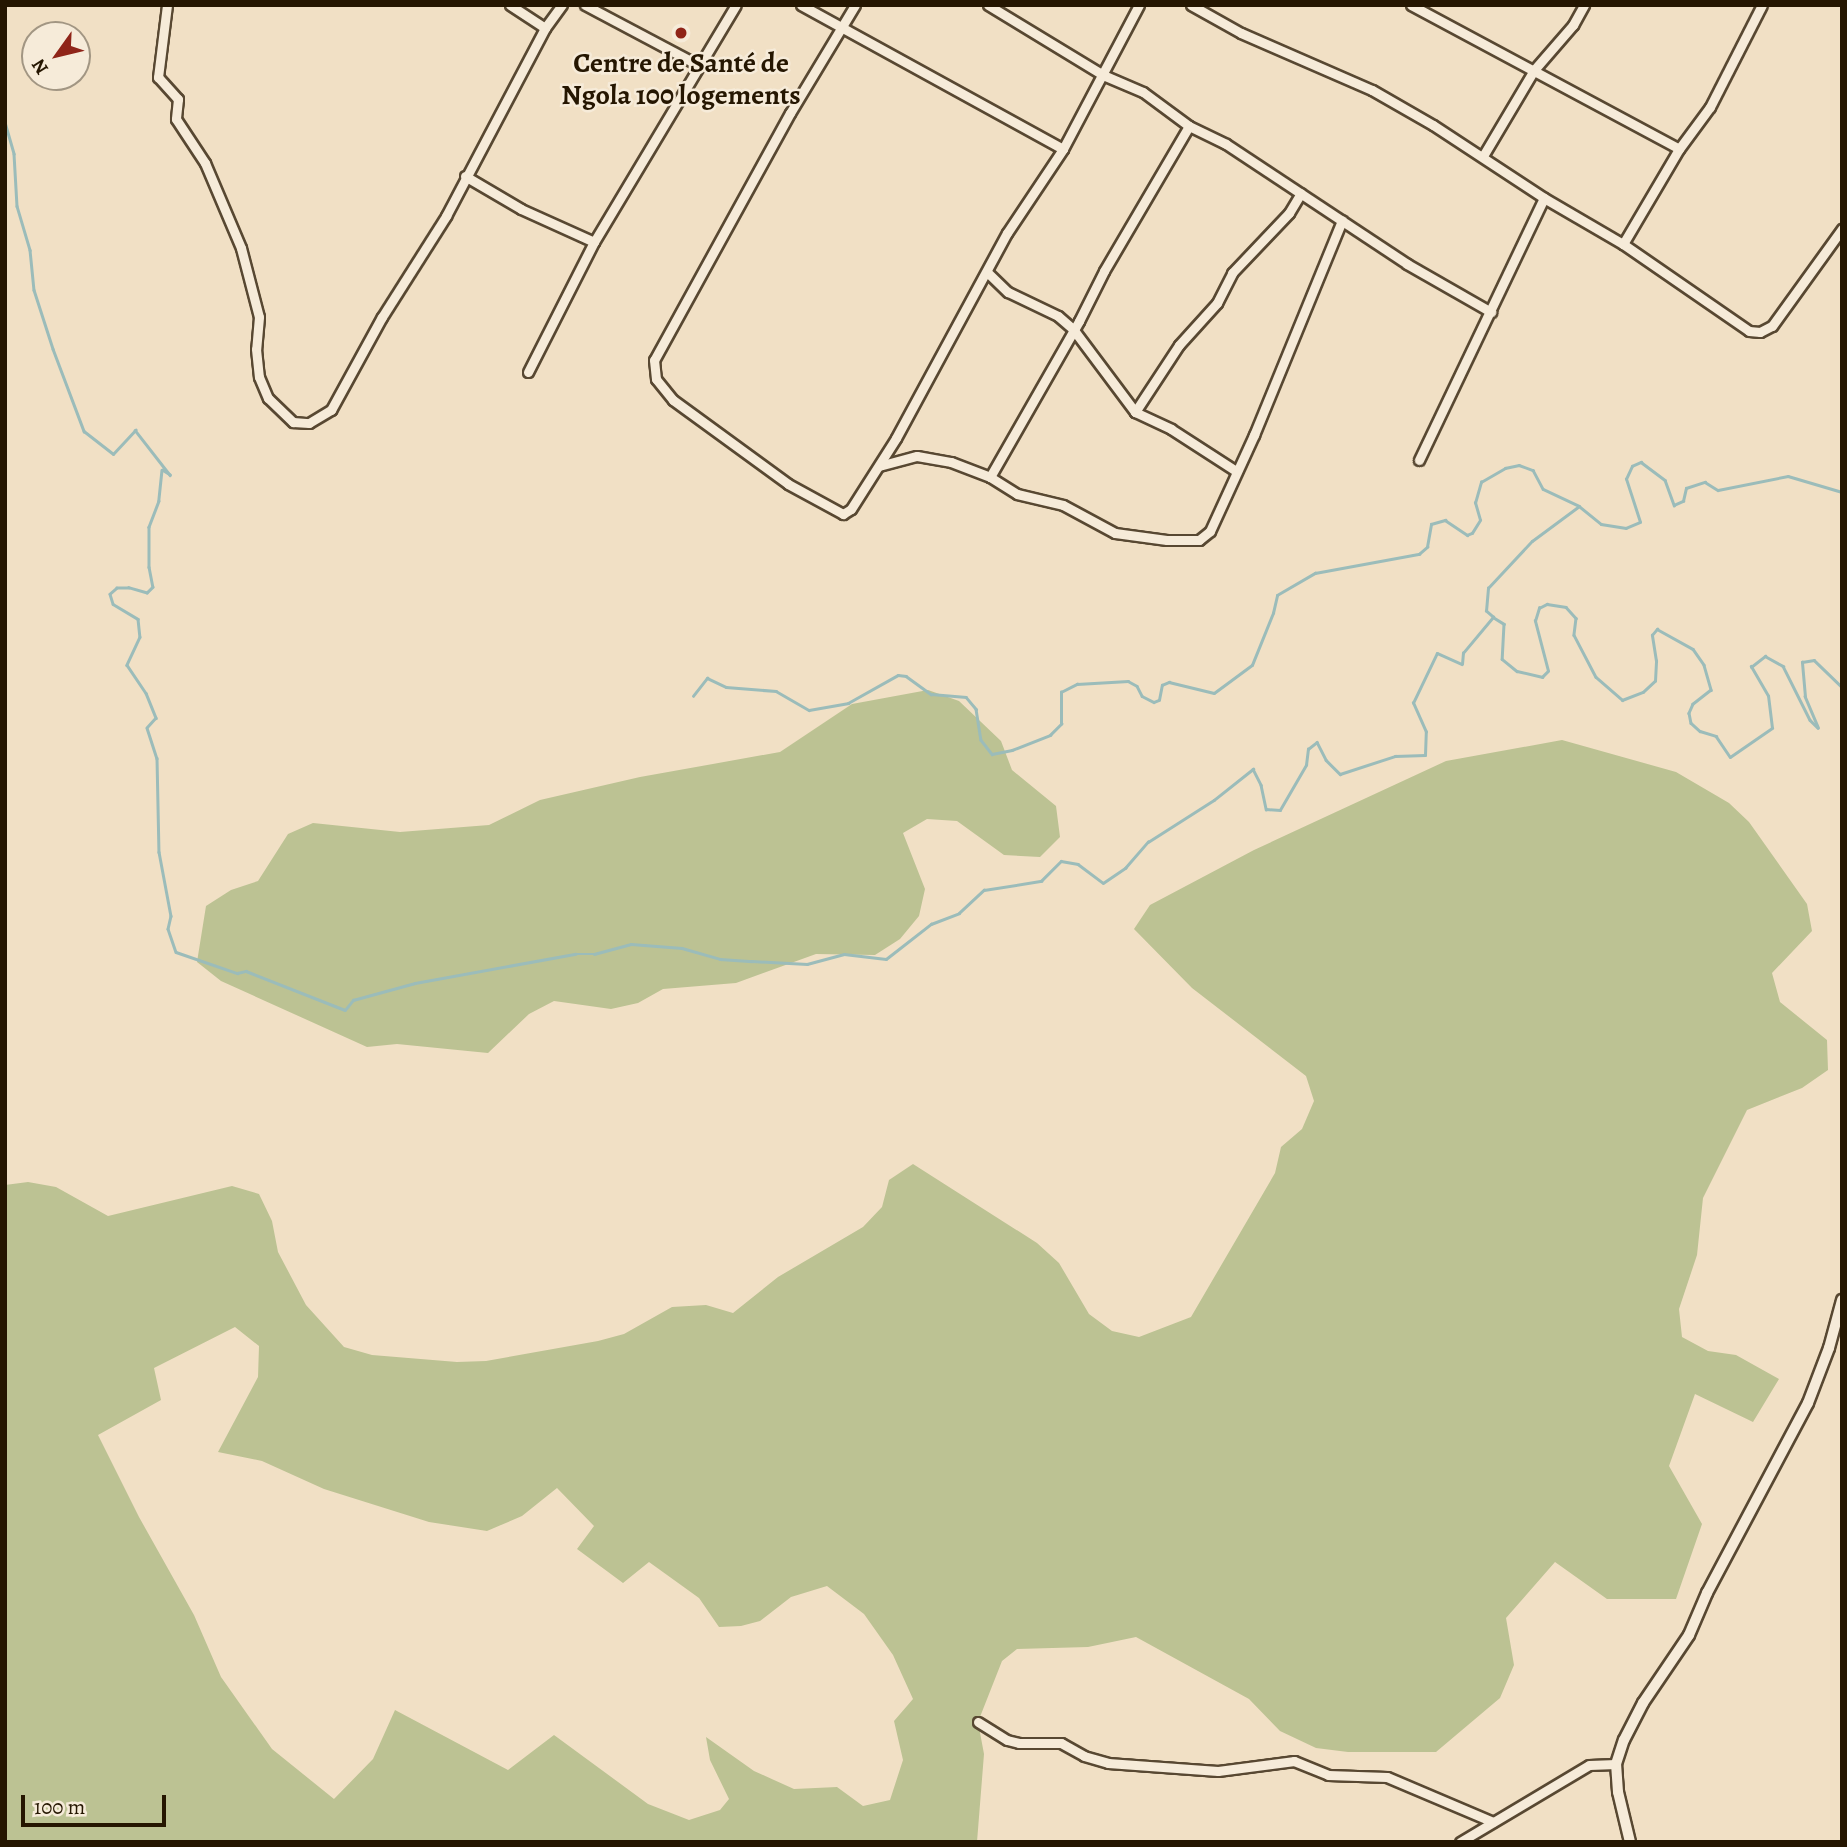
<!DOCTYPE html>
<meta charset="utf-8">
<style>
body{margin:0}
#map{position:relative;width:1847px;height:1847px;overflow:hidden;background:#f1e0c5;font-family:Alegreya,serif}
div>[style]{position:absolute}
.green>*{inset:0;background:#bcc293}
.stream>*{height:2.5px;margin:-1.25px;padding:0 1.25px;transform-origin:1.25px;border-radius:1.25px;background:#9bbcba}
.roads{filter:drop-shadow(2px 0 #584832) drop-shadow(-2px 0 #584832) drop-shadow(0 2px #584832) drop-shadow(0 -2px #584832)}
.minor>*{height:9px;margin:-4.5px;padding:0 4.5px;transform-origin:4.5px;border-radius:4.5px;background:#f6ebd9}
.tertiary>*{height:10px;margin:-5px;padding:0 5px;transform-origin:5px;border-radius:5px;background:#f6ebd9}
.dots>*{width:19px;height:19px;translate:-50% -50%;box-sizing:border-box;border:4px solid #f6ebd9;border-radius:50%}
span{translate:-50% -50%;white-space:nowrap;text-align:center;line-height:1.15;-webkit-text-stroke:5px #f6ebd9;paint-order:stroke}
.poi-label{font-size:28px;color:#251601;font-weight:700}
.frame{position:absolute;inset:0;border:7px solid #251601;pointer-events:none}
.north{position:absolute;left:21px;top:21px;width:70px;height:70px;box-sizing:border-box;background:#f6ebd9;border:2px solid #a29683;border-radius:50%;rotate:236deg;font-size:19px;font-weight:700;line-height:28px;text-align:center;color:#251601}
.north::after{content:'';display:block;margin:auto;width:24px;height:32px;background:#8f2418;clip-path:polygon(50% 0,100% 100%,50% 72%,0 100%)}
.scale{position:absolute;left:21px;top:1795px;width:145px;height:32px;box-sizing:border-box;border:4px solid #251601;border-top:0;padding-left:9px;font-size:21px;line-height:24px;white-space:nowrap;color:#251601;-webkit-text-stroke:5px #f6ebd9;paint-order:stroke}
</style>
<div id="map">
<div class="green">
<i style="clip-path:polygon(928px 690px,959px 701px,1001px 741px,1012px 770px,1056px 806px,1060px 837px,1040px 857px,1004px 855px,957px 821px,927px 819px,903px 833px,925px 889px,919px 916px,900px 939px,875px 955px,816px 954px,736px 983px,663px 989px,638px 1003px,611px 1009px,554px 1001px,529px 1014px,488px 1053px,397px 1044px,367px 1047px,221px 981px,197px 962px,206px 906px,231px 890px,258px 881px,288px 834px,313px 823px,400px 832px,489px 825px,540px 800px,640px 777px,780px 752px,852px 704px)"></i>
<i style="clip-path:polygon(evenodd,1562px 740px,1676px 772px,1729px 803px,1749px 822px,1807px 904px,1812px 931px,1772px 973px,1780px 1002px,1827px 1040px,1828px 1070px,1802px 1088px,1747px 1110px,1703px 1198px,1697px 1255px,1679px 1309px,1682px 1337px,1708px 1351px,1736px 1355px,1779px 1379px,1753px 1422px,1695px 1394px,1669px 1466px,1702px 1524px,1676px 1599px,1607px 1599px,1555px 1562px,1506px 1618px,1514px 1665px,1500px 1698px,1436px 1752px,1348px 1752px,1316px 1748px,1280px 1731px,1249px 1699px,1136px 1637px,1088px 1647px,1017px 1649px,1002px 1661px,978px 1722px,984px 1754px,977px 1842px,5px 1842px,5px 1185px,28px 1182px,56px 1187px,108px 1216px,232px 1186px,259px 1194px,272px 1221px,278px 1252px,306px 1305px,344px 1347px,372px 1355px,457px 1362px,486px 1361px,598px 1341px,624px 1334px,672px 1307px,706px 1305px,733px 1313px,778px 1277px,863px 1227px,882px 1207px,889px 1180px,913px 1164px,1037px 1243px,1059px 1263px,1089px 1314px,1112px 1331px,1139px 1337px,1191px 1317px,1275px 1173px,1281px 1147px,1302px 1129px,1314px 1101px,1306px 1076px,1192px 988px,1134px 929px,1150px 905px,1254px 850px,1446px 761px,1562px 740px,235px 1327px,259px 1346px,258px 1377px,218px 1452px,262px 1461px,324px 1489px,429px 1522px,487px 1531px,522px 1516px,557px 1488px,594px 1526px,577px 1549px,623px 1583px,649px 1562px,699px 1598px,719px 1627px,741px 1626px,760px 1621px,791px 1597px,827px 1586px,864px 1614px,893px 1655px,913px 1699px,894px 1721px,903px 1760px,890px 1800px,863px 1806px,837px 1787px,794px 1789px,754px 1771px,706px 1737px,710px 1760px,729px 1799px,720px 1810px,689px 1820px,648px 1804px,554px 1735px,508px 1770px,395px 1710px,373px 1759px,334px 1799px,272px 1749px,221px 1677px,194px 1615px,139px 1517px,98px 1435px,161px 1400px,154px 1368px,235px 1327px)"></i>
</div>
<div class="stream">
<i style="left:5px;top:122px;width:33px;rotate:74deg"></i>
<i style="left:14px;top:154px;width:52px;rotate:86.7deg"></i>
<i style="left:17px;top:206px;width:46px;rotate:73.5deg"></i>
<i style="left:30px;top:250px;width:40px;rotate:84.3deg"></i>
<i style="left:34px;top:290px;width:62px;rotate:72.1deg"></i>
<i style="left:53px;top:349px;width:88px;rotate:69.3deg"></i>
<i style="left:84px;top:431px;width:37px;rotate:38deg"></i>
<i style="left:113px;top:454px;width:33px;rotate:-47deg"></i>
<i style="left:135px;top:430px;width:57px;rotate:52.1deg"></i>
<i style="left:170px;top:475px;width:9px;rotate:-148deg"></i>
<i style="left:162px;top:470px;width:31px;rotate:96deg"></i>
<i style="left:159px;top:501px;width:28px;rotate:111deg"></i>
<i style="left:149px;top:527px;width:40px;rotate:90deg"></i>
<i style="left:149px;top:567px;width:20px;rotate:79deg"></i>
<i style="left:153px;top:587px;width:8px;rotate:135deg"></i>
<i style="left:147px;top:593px;width:19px;rotate:-164deg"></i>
<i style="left:129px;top:588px;width:12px;rotate:180deg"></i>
<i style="left:117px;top:588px;width:9px;rotate:139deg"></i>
<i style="left:110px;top:594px;width:10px;rotate:73deg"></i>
<i style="left:113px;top:604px;width:29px;rotate:31deg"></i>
<i style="left:138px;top:619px;width:18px;rotate:84deg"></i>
<i style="left:140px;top:637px;width:31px;rotate:115deg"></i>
<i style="left:127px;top:665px;width:34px;rotate:56deg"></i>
<i style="left:146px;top:693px;width:27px;rotate:68deg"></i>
<i style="left:156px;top:718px;width:13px;rotate:132deg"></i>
<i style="left:147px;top:728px;width:32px;rotate:72deg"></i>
<i style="left:157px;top:758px;width:94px;rotate:88.8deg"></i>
<i style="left:159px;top:852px;width:65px;rotate:79.4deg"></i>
<i style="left:171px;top:916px;width:13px;rotate:103deg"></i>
<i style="left:168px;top:929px;width:24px;rotate:71deg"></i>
<i style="left:176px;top:952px;width:65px;rotate:19deg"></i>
<i style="left:237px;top:973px;width:9px;rotate:-13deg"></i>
<i style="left:246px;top:971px;width:106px;rotate:21.5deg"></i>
<i style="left:345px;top:1010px;width:13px;rotate:-51deg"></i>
<i style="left:353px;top:1000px;width:64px;rotate:-15.3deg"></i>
<i style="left:415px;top:983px;width:163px;rotate:-10.3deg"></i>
<i style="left:575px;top:954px;width:19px"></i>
<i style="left:594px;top:954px;width:38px;rotate:-15deg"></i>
<i style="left:631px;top:944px;width:51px;rotate:4.5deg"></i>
<i style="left:682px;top:948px;width:40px;rotate:16deg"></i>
<i style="left:720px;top:959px;width:32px;rotate:4deg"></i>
<i style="left:752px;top:961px;width:55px;rotate:3.1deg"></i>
<i style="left:807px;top:964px;width:38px;rotate:-15deg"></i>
<i style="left:844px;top:954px;width:42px;rotate:6.8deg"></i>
<i style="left:886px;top:959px;width:57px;rotate:-37.9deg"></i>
<i style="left:931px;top:924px;width:30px;rotate:-21deg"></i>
<i style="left:959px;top:913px;width:34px;rotate:-43deg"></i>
<i style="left:984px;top:890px;width:58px;rotate:-9deg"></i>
<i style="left:1041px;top:881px;width:28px;rotate:-45deg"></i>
<i style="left:1061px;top:861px;width:17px;rotate:10deg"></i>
<i style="left:1078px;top:864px;width:31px;rotate:37deg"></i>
<i style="left:1103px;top:883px;width:27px;rotate:-34deg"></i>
<i style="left:1125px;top:868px;width:35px;rotate:-49deg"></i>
<i style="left:1148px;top:842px;width:78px;rotate:-32.5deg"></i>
<i style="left:1214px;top:800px;width:50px;rotate:-38.5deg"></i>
<i style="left:1253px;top:769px;width:18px;rotate:63deg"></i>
<i style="left:1261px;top:785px;width:25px;rotate:78deg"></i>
<i style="left:1266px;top:809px;width:14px;rotate:4deg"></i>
<i style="left:1280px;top:810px;width:52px;rotate:-60deg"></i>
<i style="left:1306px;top:765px;width:16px;rotate:-83deg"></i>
<i style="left:1308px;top:749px;width:11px;rotate:-38deg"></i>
<i style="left:1317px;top:742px;width:20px;rotate:63deg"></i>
<i style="left:1326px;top:760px;width:20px;rotate:45deg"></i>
<i style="left:1340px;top:774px;width:58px;rotate:-18.1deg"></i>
<i style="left:1395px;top:756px;width:30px;rotate:-2deg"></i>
<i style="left:1425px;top:755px;width:23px;rotate:-88deg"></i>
<i style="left:1426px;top:732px;width:32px;rotate:-114deg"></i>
<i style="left:1413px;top:703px;width:55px;rotate:-64.4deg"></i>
<i style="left:1437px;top:653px;width:27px;rotate:24deg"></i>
<i style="left:1462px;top:664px;width:11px;rotate:-85deg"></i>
<i style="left:1463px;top:653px;width:47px;rotate:-50.2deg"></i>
<i style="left:1493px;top:617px;width:13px;rotate:32deg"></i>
<i style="left:1504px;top:624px;width:35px;rotate:93deg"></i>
<i style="left:1502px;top:659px;width:19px;rotate:39deg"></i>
<i style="left:1517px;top:671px;width:26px;rotate:13deg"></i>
<i style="left:1542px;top:677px;width:8px;rotate:-45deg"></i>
<i style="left:1548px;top:671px;width:52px;rotate:-104.6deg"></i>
<i style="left:1535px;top:621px;width:14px;rotate:-73deg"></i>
<i style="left:1539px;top:608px;width:9px;rotate:-27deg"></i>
<i style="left:1547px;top:604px;width:19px;rotate:9deg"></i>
<i style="left:1566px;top:607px;width:15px;rotate:48deg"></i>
<i style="left:1576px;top:618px;width:17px;rotate:97deg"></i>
<i style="left:1574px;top:635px;width:47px;rotate:62.4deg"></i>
<i style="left:1596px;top:677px;width:35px;rotate:41deg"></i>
<i style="left:1622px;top:700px;width:22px;rotate:-21deg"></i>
<i style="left:1643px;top:692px;width:16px;rotate:-43deg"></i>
<i style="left:1655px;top:681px;width:20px;rotate:-87deg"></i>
<i style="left:1656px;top:661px;width:26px;rotate:-99deg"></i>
<i style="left:1652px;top:635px;width:8px;rotate:-50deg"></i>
<i style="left:1657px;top:629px;width:41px;rotate:29.1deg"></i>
<i style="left:1693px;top:649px;width:19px;rotate:55deg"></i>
<i style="left:1704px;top:665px;width:26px;rotate:74deg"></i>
<i style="left:1711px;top:690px;width:23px;rotate:142deg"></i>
<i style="left:1693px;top:704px;width:10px;rotate:114deg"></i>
<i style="left:1689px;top:713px;width:10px;rotate:79deg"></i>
<i style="left:1691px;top:723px;width:12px;rotate:42deg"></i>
<i style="left:1700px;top:731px;width:17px;rotate:17deg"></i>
<i style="left:1716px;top:736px;width:25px;rotate:56deg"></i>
<i style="left:1730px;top:757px;width:51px;rotate:-34.6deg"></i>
<i style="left:1772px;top:728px;width:32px;rotate:-97deg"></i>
<i style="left:1768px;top:696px;width:34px;rotate:-120deg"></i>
<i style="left:1751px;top:667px;width:18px;rotate:-38deg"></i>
<i style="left:1765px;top:656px;width:21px;rotate:29deg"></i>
<i style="left:1783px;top:666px;width:60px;rotate:63.4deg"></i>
<i style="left:1810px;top:720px;width:11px;rotate:45deg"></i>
<i style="left:1818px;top:728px;width:34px;rotate:-113deg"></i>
<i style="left:1805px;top:697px;width:35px;rotate:-95deg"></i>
<i style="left:1802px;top:662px;width:12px;rotate:-9deg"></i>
<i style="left:1814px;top:660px;width:39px;rotate:44deg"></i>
<i style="left:1493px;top:617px;width:9px;rotate:-139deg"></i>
<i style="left:1486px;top:611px;width:23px;rotate:-85deg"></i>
<i style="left:1488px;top:588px;width:64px;rotate:-46.9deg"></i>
<i style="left:1532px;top:541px;width:57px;rotate:-36.5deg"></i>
<i style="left:693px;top:696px;width:23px;rotate:-52deg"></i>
<i style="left:707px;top:678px;width:21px;rotate:25deg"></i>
<i style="left:726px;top:687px;width:50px;rotate:4.6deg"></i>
<i style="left:776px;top:691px;width:38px;rotate:30deg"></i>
<i style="left:809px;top:710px;width:40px;rotate:-10deg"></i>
<i style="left:848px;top:703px;width:57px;rotate:-29.2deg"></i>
<i style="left:898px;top:675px;width:8px;rotate:7deg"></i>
<i style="left:906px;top:676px;width:31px;rotate:36deg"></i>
<i style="left:931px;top:694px;width:35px;rotate:5deg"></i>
<i style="left:966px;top:697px;width:16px;rotate:50deg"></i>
<i style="left:976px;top:709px;width:31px;rotate:81deg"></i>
<i style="left:981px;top:740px;width:18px;rotate:52deg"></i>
<i style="left:992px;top:754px;width:20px;rotate:-11deg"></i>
<i style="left:1012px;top:750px;width:41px;rotate:-21.5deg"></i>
<i style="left:1050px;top:735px;width:16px;rotate:-45deg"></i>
<i style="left:1061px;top:724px;width:32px;rotate:-90deg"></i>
<i style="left:1061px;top:692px;width:18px;rotate:-27deg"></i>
<i style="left:1077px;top:684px;width:51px;rotate:-3.4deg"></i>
<i style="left:1128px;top:681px;width:10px;rotate:29deg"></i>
<i style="left:1137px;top:686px;width:11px;rotate:63deg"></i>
<i style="left:1142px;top:696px;width:13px;rotate:27deg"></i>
<i style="left:1154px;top:702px;width:5px;rotate:-22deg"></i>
<i style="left:1159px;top:700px;width:15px;rotate:-79deg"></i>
<i style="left:1162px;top:685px;width:8px;rotate:-23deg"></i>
<i style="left:1169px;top:682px;width:46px;rotate:13.7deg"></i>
<i style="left:1214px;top:693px;width:47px;rotate:-36.4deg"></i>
<i style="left:1252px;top:665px;width:56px;rotate:-68deg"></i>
<i style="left:1273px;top:613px;width:18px;rotate:-77deg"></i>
<i style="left:1277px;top:595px;width:44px;rotate:-30.1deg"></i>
<i style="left:1315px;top:573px;width:106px;rotate:-10.4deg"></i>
<i style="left:1419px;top:554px;width:11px;rotate:-41deg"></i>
<i style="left:1427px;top:547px;width:23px;rotate:-80deg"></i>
<i style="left:1431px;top:524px;width:15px;rotate:-16deg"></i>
<i style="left:1445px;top:520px;width:27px;rotate:34deg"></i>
<i style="left:1467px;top:535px;width:5px;rotate:-22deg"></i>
<i style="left:1472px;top:533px;width:15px;rotate:-58deg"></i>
<i style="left:1480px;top:520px;width:18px;rotate:-106deg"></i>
<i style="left:1475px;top:503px;width:22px;rotate:-74deg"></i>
<i style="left:1481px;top:482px;width:28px;rotate:-30deg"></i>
<i style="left:1505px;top:468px;width:14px;rotate:-12deg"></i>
<i style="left:1519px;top:465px;width:15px;rotate:20deg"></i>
<i style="left:1533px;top:470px;width:21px;rotate:62deg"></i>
<i style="left:1543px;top:489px;width:40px;rotate:25deg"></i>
<i style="left:1579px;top:506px;width:28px;rotate:39deg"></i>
<i style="left:1601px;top:524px;width:25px;rotate:9deg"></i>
<i style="left:1626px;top:528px;width:15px;rotate:-23deg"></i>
<i style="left:1640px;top:522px;width:45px;rotate:-108deg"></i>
<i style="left:1626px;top:479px;width:14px;rotate:-65deg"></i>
<i style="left:1632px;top:466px;width:10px;rotate:-24deg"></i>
<i style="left:1641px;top:462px;width:30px;rotate:37deg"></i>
<i style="left:1665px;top:480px;width:27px;rotate:70deg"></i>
<i style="left:1674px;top:505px;width:10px;rotate:-24deg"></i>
<i style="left:1683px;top:501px;width:13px;rotate:-77deg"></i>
<i style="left:1686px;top:488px;width:20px;rotate:-18deg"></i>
<i style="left:1705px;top:482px;width:15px;rotate:32deg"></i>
<i style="left:1718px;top:490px;width:71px;rotate:-11.3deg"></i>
<i style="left:1788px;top:476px;width:56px;rotate:16.5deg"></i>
</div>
<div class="roads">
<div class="minor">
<i style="left:167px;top:5px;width:73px;rotate:97.1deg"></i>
<i style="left:158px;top:77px;width:30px;rotate:48deg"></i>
<i style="left:178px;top:99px;width:20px;rotate:96deg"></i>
<i style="left:176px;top:119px;width:53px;rotate:56.6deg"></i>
<i style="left:205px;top:163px;width:92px;rotate:67deg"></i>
<i style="left:241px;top:248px;width:71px;rotate:75.4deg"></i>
<i style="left:259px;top:317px;width:32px;rotate:95deg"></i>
<i style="left:256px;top:349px;width:28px;rotate:84deg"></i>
<i style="left:259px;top:377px;width:23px;rotate:67deg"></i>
<i style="left:268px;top:398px;width:35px;rotate:44deg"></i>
<i style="left:293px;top:422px;width:16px;rotate:4deg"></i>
<i style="left:309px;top:423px;width:26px;rotate:-31deg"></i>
<i style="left:331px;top:410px;width:106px;rotate:-61.3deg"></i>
<i style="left:382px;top:317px;width:120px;rotate:-57.6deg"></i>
<i style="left:446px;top:216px;width:212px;rotate:-62.2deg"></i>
<i style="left:545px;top:28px;width:29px;rotate:-54deg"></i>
<i style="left:510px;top:5px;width:42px;rotate:33.3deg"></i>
<i style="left:585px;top:5px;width:130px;rotate:27.9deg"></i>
<i style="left:801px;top:5px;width:299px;rotate:28.8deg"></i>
<i style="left:855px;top:5px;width:126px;rotate:121deg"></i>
<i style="left:790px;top:113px;width:282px;rotate:118.8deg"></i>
<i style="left:654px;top:360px;width:19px;rotate:84deg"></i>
<i style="left:656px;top:379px;width:27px;rotate:51deg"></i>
<i style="left:673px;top:400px;width:142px;rotate:36.1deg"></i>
<i style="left:788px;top:484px;width:63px;rotate:28.6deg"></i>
<i style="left:843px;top:514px;width:9px;rotate:-32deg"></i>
<i style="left:851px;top:509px;width:84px;rotate:-57.6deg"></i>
<i style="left:896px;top:438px;width:233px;rotate:-61.6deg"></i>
<i style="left:1007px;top:233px;width:101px;rotate:-56.3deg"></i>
<i style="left:1063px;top:149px;width:163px;rotate:-62.2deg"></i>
<i style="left:988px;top:5px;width:135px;rotate:31.3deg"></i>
<i style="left:1103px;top:75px;width:43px;rotate:23deg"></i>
<i style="left:1143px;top:92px;width:57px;rotate:36.5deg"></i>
<i style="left:1189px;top:126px;width:41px;rotate:25.9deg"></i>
<i style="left:1226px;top:144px;width:217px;rotate:33.5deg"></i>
<i style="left:1407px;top:264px;width:97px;rotate:29.7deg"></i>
<i style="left:1191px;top:5px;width:57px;rotate:29.2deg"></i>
<i style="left:1241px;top:33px;width:143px;rotate:23.5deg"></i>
<i style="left:1372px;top:90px;width:70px;rotate:29.8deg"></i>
<i style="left:1433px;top:125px;width:133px;rotate:33.3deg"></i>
<i style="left:1544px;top:198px;width:91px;rotate:30.2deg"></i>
<i style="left:1623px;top:244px;width:153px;rotate:34.6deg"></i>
<i style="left:1749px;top:331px;width:11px;rotate:5deg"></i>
<i style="left:1760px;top:332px;width:13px;rotate:-27deg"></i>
<i style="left:1772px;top:326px;width:120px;rotate:-54.2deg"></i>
<i style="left:1411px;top:5px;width:304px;rotate:28.2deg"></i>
<i style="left:1483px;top:156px;width:100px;rotate:-59.3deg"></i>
<i style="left:1534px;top:70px;width:60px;rotate:-49.1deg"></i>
<i style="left:1573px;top:25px;width:23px;rotate:-61deg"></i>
<i style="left:465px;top:176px;width:65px;rotate:30.5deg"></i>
<i style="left:521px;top:209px;width:80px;rotate:24.3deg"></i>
<i style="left:1623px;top:244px;width:110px;rotate:-59.5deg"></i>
<i style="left:1679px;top:149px;width:52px;rotate:-53.6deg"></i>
<i style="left:1710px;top:107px;width:114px;rotate:-63deg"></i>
<i style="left:987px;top:272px;width:29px;rotate:44deg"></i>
<i style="left:1008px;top:292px;width:55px;rotate:25.6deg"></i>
<i style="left:1058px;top:316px;width:20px;rotate:41deg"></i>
<i style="left:1073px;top:329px;width:104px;rotate:53.2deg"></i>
<i style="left:1135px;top:412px;width:40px;rotate:25deg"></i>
<i style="left:1171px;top:429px;width:77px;rotate:32.9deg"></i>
<i style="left:528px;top:372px;width:146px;rotate:-63.1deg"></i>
<i style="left:594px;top:242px;width:276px;rotate:-59.1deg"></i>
<i style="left:1135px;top:412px;width:80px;rotate:-56.7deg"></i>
<i style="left:1179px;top:345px;width:57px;rotate:-47.9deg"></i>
<i style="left:1217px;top:303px;width:34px;rotate:-63deg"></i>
<i style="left:1232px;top:273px;width:83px;rotate:-46.5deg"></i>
<i style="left:1289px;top:213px;width:23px;rotate:-59deg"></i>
<i style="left:1419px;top:460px;width:290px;rotate:-64.5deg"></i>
<i style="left:879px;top:466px;width:39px;rotate:-15deg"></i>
<i style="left:917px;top:456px;width:35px;rotate:10deg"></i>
<i style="left:951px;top:462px;width:42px;rotate:21deg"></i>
<i style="left:990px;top:477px;width:32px;rotate:32deg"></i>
<i style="left:1017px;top:494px;width:47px;rotate:13.4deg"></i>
<i style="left:1063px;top:505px;width:59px;rotate:28.3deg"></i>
<i style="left:1115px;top:533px;width:52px;rotate:7.7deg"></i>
<i style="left:1167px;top:540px;width:32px"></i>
<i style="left:1199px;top:540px;width:14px;rotate:-39deg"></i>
<i style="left:1210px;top:531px;width:106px;rotate:-65.4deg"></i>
<i style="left:1254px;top:435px;width:232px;rotate:-67.7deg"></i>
<i style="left:990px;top:477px;width:180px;rotate:-60.3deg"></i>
<i style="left:1079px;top:321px;width:56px;rotate:-63.4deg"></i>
<i style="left:1104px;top:271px;width:168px;rotate:-59.6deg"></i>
<i style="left:978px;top:1722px;width:34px;rotate:32deg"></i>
<i style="left:1007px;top:1740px;width:12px;rotate:14deg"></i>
<i style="left:1019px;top:1743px;width:42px"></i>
<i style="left:1061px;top:1743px;width:26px;rotate:29deg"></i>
<i style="left:1084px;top:1756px;width:25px;rotate:16deg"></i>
<i style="left:1108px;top:1763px;width:110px;rotate:4.2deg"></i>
<i style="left:1218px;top:1771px;width:77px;rotate:-7.5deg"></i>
<i style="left:1294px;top:1761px;width:37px;rotate:22deg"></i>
<i style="left:1328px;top:1775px;width:59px;rotate:1.9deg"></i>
<i style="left:1387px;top:1777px;width:115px;rotate:23deg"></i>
<i style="left:1460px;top:1842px;width:150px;rotate:-30.8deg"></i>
<i style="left:1589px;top:1765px;width:27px;rotate:-2deg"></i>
</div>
<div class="tertiary">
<i style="left:1630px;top:1842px;width:51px;rotate:-103.5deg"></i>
<i style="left:1618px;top:1792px;width:28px;rotate:-94deg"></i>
<i style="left:1616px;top:1764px;width:25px;rotate:-72deg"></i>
<i style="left:1624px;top:1740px;width:42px;rotate:-62.8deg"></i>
<i style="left:1643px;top:1703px;width:82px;rotate:-55.9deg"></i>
<i style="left:1689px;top:1635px;width:46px;rotate:-66.8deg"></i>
<i style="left:1707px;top:1593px;width:215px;rotate:-62deg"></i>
<i style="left:1808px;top:1403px;width:59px;rotate:-69.1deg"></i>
<i style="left:1829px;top:1348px;width:50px;rotate:-74.8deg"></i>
</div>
</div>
<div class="dots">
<i style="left:681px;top:33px;background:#8f2418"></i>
</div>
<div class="poi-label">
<span style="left:681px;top:79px">Centre de Santé de<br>Ngola 100 logements</span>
</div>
<div class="frame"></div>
<div class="north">N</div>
<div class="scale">100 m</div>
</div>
